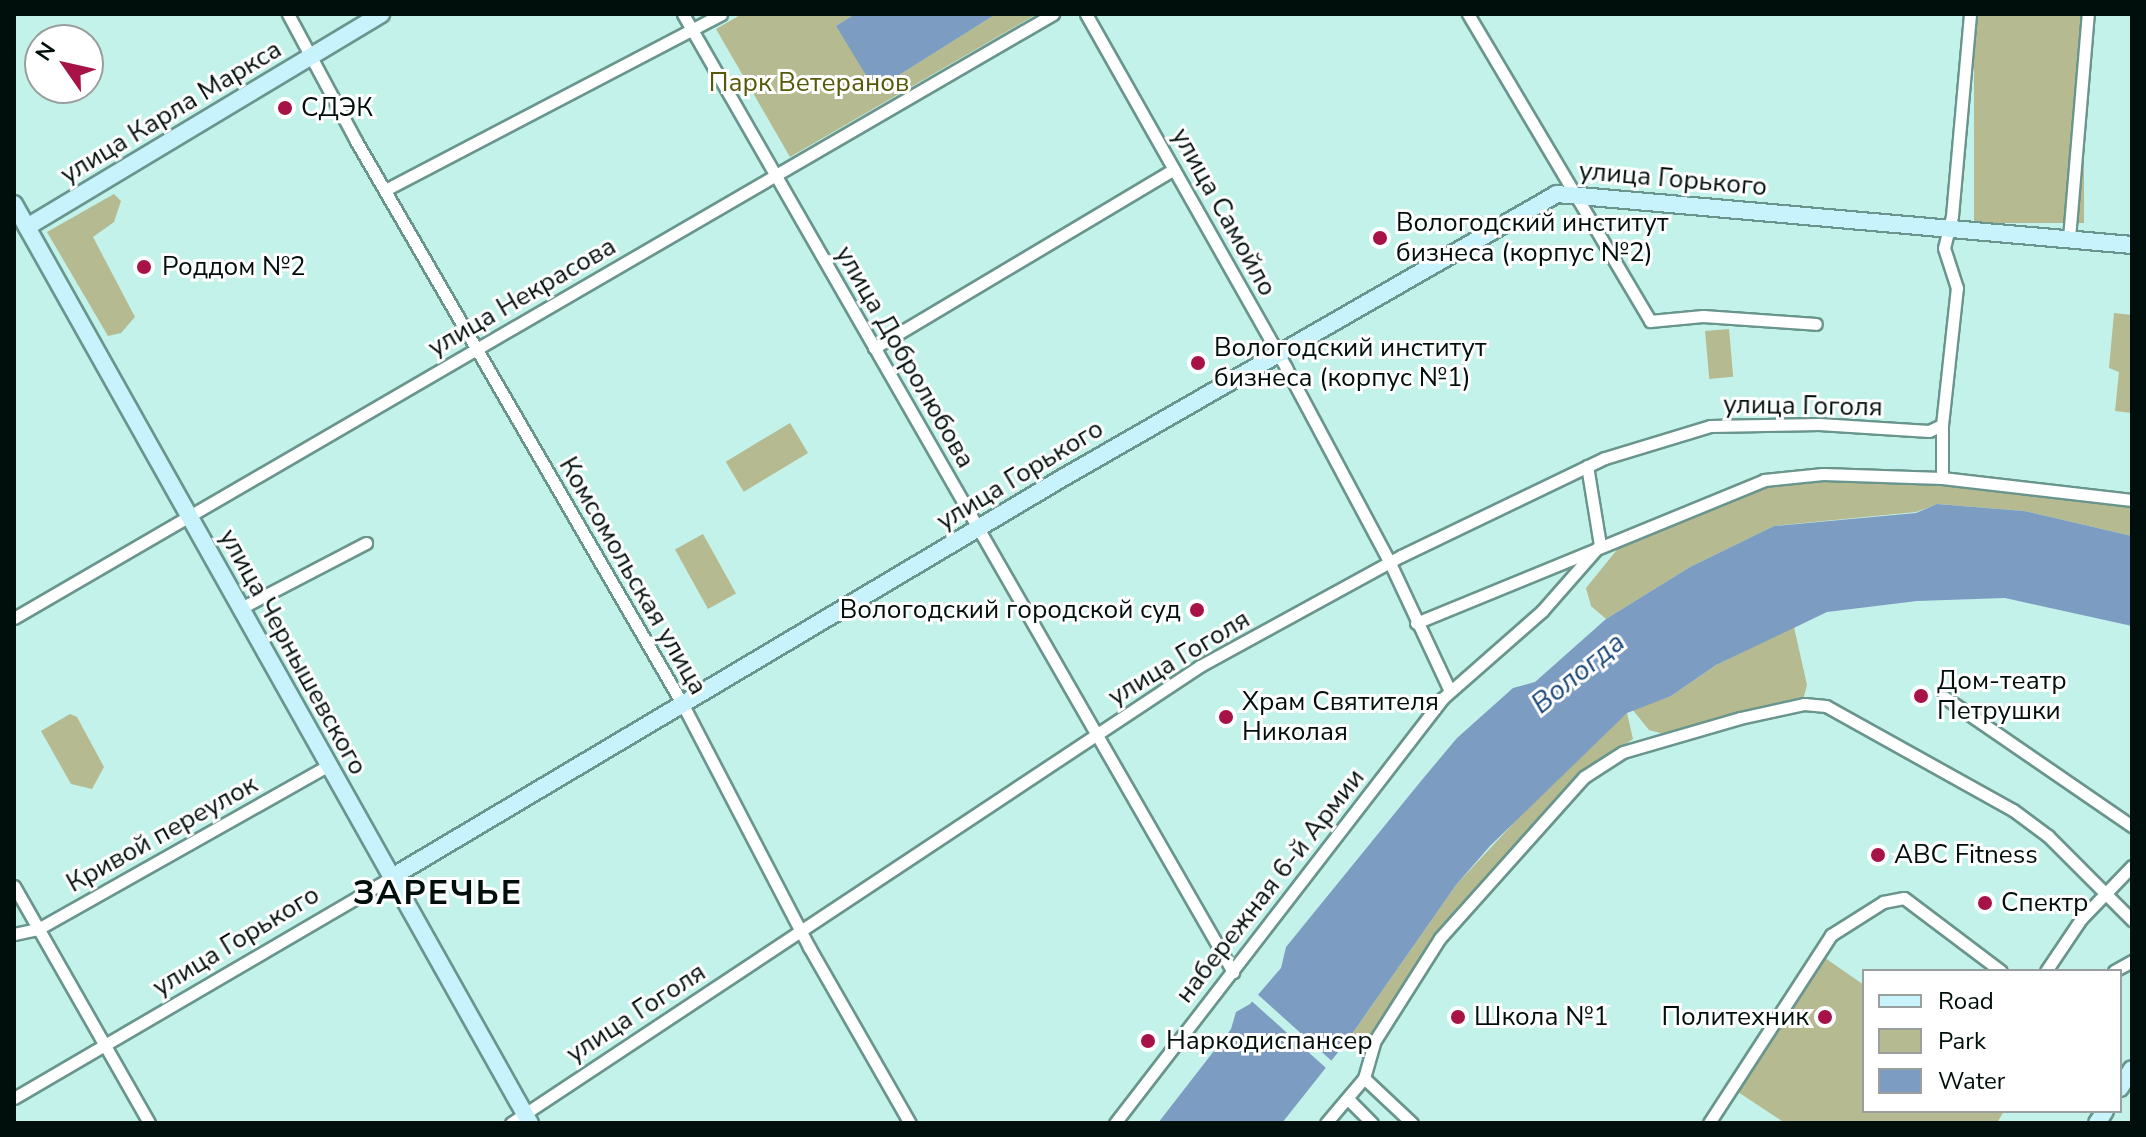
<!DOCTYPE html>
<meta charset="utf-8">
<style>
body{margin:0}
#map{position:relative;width:2146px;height:1137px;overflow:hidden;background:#c3f2ea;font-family:"Nunito Sans",sans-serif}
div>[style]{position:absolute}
.green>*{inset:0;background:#b5ba90;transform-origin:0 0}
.water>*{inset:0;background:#7c9cc1}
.pier>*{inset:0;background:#c3f2ea;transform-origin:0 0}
.roads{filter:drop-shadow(2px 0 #69958d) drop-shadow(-2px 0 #69958d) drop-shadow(0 2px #69958d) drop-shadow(0 -2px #69958d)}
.street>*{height:11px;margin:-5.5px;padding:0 5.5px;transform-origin:5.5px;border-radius:5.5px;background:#fff}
.secondary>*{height:16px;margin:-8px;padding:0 8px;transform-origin:8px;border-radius:8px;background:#c8f2fc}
.dots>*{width:22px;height:22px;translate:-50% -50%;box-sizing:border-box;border:4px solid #fff;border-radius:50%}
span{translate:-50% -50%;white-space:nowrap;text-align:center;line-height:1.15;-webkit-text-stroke:6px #fff;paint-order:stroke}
.park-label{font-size:26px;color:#555908}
.poi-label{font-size:26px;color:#010f0c}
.left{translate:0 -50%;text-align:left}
.right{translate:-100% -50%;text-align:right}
.street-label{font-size:26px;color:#010f0c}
.water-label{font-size:28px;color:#1a4878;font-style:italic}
.district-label{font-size:34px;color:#010f0c;font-weight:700;letter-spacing:2px}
.frame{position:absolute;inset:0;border:16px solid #010f0c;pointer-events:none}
.legend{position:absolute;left:1862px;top:969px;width:260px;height:144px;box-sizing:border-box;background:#fff;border:2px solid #999f9e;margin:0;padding:10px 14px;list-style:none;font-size:24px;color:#010f0c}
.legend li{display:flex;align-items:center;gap:16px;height:40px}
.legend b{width:40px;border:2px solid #999f9e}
.north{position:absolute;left:24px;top:24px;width:80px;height:80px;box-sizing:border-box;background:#fff;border:2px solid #999f9e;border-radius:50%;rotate:304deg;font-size:22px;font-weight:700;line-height:32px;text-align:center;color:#010f0c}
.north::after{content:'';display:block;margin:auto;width:28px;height:36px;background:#a71247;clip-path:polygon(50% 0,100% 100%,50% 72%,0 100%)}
</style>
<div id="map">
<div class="green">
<i style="clip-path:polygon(742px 14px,855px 14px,836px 26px,876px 89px,996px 14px,1037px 14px,790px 157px,716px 29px)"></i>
<i style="left:1974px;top:14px;width:110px;height:209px"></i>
<i style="clip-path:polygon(114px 194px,121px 201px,114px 222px,93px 237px,135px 317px,121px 333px,108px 336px,47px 232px)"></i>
<i style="clip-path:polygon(2114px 313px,2132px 315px,2132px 413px,2115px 411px,2119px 372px,2109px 368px)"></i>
<i style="left:1729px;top:329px;width:48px;height:24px;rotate:85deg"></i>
<i style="left:790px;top:423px;width:35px;height:75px;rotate:59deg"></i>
<i style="clip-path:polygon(1824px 479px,1942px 481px,2132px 504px,2132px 536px,2024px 511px,1938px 504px,1916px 512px,1774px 526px,1690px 567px,1606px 619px,1591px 606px,1586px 588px,1624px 541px,1765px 484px)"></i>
<i style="left:703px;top:534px;width:68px;height:32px;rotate:61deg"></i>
<i style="clip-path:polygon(1794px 627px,1807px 685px,1803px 700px,1664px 734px,1649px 730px,1632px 709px,1671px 696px,1716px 665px)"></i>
<i style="clip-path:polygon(1627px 713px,1633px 739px,1581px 775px,1473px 892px,1362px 1047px,1347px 1041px,1456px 885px,1563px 770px)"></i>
<i style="clip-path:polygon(70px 714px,77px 717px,104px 767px,92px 789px,71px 784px,41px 731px)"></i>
<i style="clip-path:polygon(1825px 958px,1864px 985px,1864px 1111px,2004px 1111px,1997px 1123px,1785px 1123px,1738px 1092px)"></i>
</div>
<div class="water">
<i style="clip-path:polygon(855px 14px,996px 14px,875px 90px,836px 26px)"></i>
<i style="clip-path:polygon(1937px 504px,2024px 511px,2132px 536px,2132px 626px,2005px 598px,1917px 601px,1827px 612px,1716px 665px,1671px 696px,1627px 713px,1490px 846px,1456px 885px,1347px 1041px,1282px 1123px,1158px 1123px,1231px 1029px,1236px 1012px,1250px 1004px,1281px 968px,1286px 947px,1421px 781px,1457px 738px,1513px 688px,1535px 682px,1606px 619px,1690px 567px,1774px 526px,1916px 513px)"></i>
</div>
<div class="pier">
<i style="left:1255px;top:992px;width:107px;height:9px;rotate:42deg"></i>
</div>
<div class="roads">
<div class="street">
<i style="left:288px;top:14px;width:144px;rotate:61.8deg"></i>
<i style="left:356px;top:141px;width:652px;rotate:59.9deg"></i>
<i style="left:683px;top:705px;width:273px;rotate:62.5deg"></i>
<i style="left:809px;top:947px;width:203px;rotate:60.2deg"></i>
<i style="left:683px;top:14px;width:1105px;rotate:60.14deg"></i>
<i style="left:1086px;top:14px;width:407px;rotate:60.5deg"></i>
<i style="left:1286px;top:368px;width:221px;rotate:61.9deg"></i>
<i style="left:1390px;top:563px;width:141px;rotate:64.9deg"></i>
<i style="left:1468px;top:14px;width:357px;rotate:59.3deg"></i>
<i style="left:1650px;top:321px;width:53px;rotate:-5.4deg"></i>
<i style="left:1703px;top:316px;width:113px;rotate:4deg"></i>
<i style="left:385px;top:190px;width:379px;rotate:-27.6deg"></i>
<i style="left:2069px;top:238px;width:225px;rotate:-85.2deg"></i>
<i style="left:874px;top:348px;width:349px;rotate:-30.8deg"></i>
<i style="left:1942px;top:478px;width:53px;rotate:-90deg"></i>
<i style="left:1942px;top:425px;width:138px;rotate:-83.8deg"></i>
<i style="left:1957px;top:288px;width:42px;rotate:-108deg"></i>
<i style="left:1944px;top:248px;width:33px;rotate:-76deg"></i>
<i style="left:1952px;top:216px;width:203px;rotate:-84.9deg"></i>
<i style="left:241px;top:608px;width:141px;rotate:-27.5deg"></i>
<i style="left:14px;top:618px;width:1202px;rotate:-30.17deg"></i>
<i style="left:1416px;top:623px;width:376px;rotate:-22.3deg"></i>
<i style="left:1764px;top:480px;width:59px;rotate:-5.8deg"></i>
<i style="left:1823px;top:474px;width:119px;rotate:1.9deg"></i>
<i style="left:1942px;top:478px;width:191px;rotate:6.6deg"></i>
<i style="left:1944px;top:697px;width:228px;rotate:34.5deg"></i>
<i style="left:14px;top:886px;width:273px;rotate:60.3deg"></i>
<i style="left:14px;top:934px;width:25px;rotate:-12deg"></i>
<i style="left:38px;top:929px;width:334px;rotate:-29.4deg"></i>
<i style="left:2046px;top:971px;width:63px;rotate:-56.1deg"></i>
<i style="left:2081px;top:919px;width:74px;rotate:-46.1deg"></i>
<i style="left:2114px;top:971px;width:21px;rotate:-29deg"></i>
<i style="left:1364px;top:1078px;width:66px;rotate:43.2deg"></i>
<i style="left:14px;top:1098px;width:438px;rotate:-30.3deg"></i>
<i style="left:1348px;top:1099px;width:34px;rotate:45deg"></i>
<i style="left:511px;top:1123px;width:827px;rotate:-33.56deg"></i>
<i style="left:1200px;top:666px;width:229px;rotate:-28.7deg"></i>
<i style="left:1401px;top:556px;width:226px;rotate:-25.7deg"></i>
<i style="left:1605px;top:458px;width:110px;rotate:-16.9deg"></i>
<i style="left:1710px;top:426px;width:109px;rotate:-1.1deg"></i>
<i style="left:1819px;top:424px;width:110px;rotate:3.6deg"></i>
<i style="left:1929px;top:431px;width:14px;rotate:-25deg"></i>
<i style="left:1115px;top:1123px;width:537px;rotate:-52.34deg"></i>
<i style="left:1443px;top:698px;width:132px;rotate:-41.3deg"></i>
<i style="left:1542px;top:611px;width:88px;rotate:-48.7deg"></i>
<i style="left:1600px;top:545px;width:80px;rotate:-99.3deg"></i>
<i style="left:1326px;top:1123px;width:59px;rotate:-49.8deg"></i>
<i style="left:1364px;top:1078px;width:37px;rotate:-74deg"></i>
<i style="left:1374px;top:1042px;width:123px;rotate:-57.6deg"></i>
<i style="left:1440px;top:938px;width:216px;rotate:-48.2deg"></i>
<i style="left:1584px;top:777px;width:46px;rotate:-32.7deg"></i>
<i style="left:1623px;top:752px;width:122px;rotate:-16.2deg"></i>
<i style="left:1740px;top:718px;width:66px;rotate:-12.3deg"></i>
<i style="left:1804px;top:704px;width:22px;rotate:5deg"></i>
<i style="left:1826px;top:706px;width:214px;rotate:29.1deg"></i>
<i style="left:2013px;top:810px;width:44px;rotate:36.6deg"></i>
<i style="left:2048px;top:836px;width:119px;rotate:45deg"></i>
<i style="left:1709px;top:1123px;width:224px;rotate:-57deg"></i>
<i style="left:1831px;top:935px;width:62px;rotate:-32.4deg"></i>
<i style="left:1883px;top:902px;width:21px;rotate:-11deg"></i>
<i style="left:1904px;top:898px;width:121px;rotate:37deg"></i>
</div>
<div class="secondary">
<i style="left:14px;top:204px;width:1054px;rotate:60.69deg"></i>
<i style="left:27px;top:227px;width:413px;rotate:-31deg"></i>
<i style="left:392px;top:877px;width:776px;rotate:-30.76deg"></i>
<i style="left:1059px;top:480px;width:574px;rotate:-29.87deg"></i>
<i style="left:1557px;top:194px;width:577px;rotate:5.07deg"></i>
<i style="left:2120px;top:1088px;width:22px;rotate:-58deg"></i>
<i style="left:2097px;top:1123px;width:14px;rotate:-56deg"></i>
</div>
</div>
<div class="dots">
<i style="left:285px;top:108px;background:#a71247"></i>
<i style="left:1380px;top:238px;background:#a71247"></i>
<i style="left:144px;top:267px;background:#a71247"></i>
<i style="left:1198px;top:363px;background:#a71247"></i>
<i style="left:1197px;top:610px;background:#a71247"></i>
<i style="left:1921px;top:696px;background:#a71247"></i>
<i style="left:1226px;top:717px;background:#a71247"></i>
<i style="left:1878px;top:855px;background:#a71247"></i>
<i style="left:1985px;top:903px;background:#a71247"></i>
<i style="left:1458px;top:1017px;background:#a71247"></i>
<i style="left:1825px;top:1017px;background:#a71247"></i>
<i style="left:1148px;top:1041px;background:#a71247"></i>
</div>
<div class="park-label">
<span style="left:809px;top:83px">Парк Ветеранов</span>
</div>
<div class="poi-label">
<span class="left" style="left:301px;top:108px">СДЭК</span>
<span class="left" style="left:1396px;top:238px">Вологодский институт<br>бизнеса (корпус №2)</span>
<span class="left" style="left:162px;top:267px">Роддом №2</span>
<span class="left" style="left:1214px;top:363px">Вологодский институт<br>бизнеса (корпус №1)</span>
<span class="right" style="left:1181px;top:610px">Вологодский городской суд</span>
<span class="left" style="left:1937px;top:696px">Дом-театр<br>Петрушки</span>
<span class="left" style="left:1242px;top:717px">Храм Святителя<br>Николая</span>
<span class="left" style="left:1894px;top:855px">ABC Fitness</span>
<span class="left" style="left:2001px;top:903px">Спектр</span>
<span class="left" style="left:1474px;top:1017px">Школа №1</span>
<span class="right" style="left:1809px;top:1017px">Политехник</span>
<span class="left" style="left:1166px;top:1041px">Наркодиспансер</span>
</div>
<div class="street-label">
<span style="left:171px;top:112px;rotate:-31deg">улица Карла Маркса</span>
<span style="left:1673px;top:179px;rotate:5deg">улица Горького</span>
<span style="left:1224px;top:212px;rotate:61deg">улица Самойло</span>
<span style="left:522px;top:297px;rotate:-30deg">улица Некрасова</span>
<span style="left:905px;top:357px;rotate:60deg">улица Добролюбова</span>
<span style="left:1803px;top:406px;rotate:1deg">улица Гоголя</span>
<span style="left:1020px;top:475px;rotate:-31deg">улица Горького</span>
<span style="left:633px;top:576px;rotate:60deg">Комсомольская улица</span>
<span style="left:293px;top:652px;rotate:61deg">улица Чернышевского</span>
<span style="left:1179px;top:658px;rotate:-31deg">улица Гоголя</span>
<span style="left:162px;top:834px;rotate:-29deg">Кривой переулок</span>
<span style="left:1270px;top:886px;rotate:-52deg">набережная 6-й Армии</span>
<span style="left:236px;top:941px;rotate:-31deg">улица Горького</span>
<span style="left:636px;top:1013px;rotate:-33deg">улица Гоголя</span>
</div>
<div class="water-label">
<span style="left:1578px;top:673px;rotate:-39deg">Вологда</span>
</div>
<div class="district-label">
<span style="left:438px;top:894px">ЗАРЕЧЬЕ</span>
</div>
<div class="frame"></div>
<ul class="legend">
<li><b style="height:10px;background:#c8f2fc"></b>Road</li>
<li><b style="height:22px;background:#b5ba90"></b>Park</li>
<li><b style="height:22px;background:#7c9cc1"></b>Water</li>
</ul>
<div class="north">N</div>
</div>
